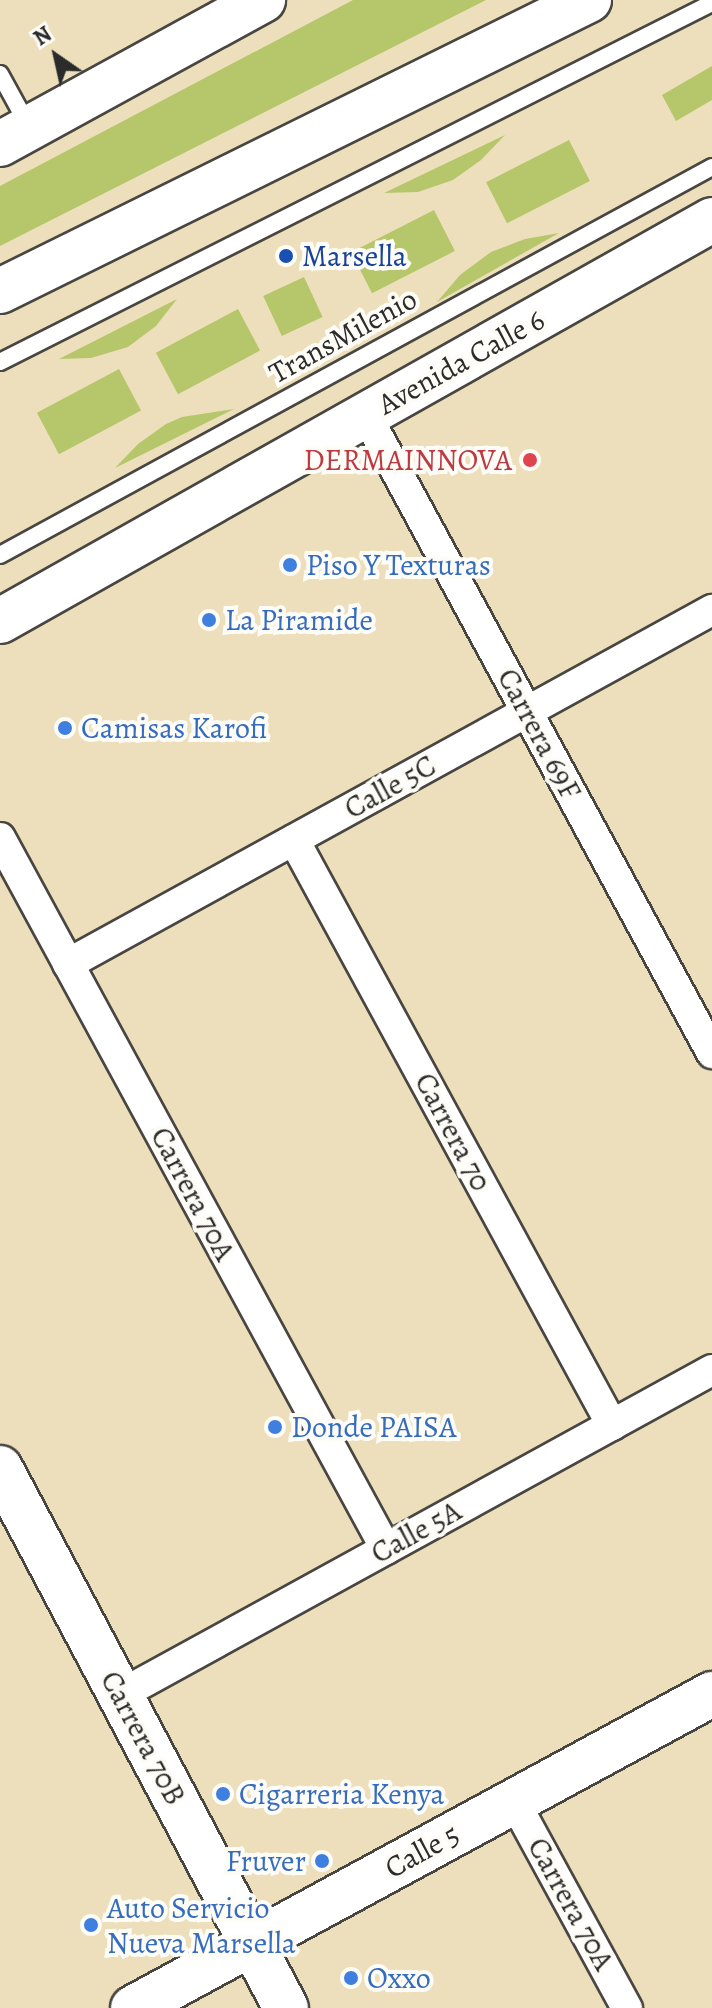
<!DOCTYPE html>
<style>
body{margin:0}
#map{position:relative;width:712px;height:2008px;overflow:hidden;background:#eddfbc;font-family:Alegreya,serif}
div>[style]{position:absolute}
.green>*{inset:0;background:#b5c76a;transform-origin:0 0}
.roads{filter:drop-shadow(2px 0 #484641) drop-shadow(-2px 0 #484641) drop-shadow(0 2px #484641) drop-shadow(0 -2px #484641)}
.lane>*{height:16px;margin:-8px;padding:0 8px;transform-origin:8px;border-radius:8px;background:#fff}
.street>*{height:30px;margin:-15px;padding:0 15px;transform-origin:15px;border-radius:15px;background:#fff}
.secondary>*{height:44px;margin:-22px;padding:0 22px;transform-origin:22px;border-radius:22px;background:#fff}
.highway>*{height:44px;margin:-22px;padding:0 22px;transform-origin:22px;border-radius:22px;background:#fff}
.dots>*{width:22px;height:22px;translate:-50% -50%;box-sizing:border-box;border:4px solid #fdfcf7;border-radius:50%}
span{translate:-50% -50%;white-space:nowrap;text-align:center;line-height:1.15;-webkit-text-stroke:8px #fdfcf7;paint-order:stroke}
.transit-label{font-size:30px;color:#164399}
.left{translate:0 -50%;text-align:left}
.street-label{font-size:30px;color:#2b2b2b}
.health-label{font-size:30px;color:#be3a42}
.right{translate:-100% -50%;text-align:right}
.shop-label{font-size:30px;color:#366cbe}
.north{position:absolute;left:16px;top:16px;width:80px;height:80px;-webkit-text-stroke:6px #fdfcf7;paint-order:stroke;rotate:326deg;font-size:22px;font-weight:700;line-height:32px;text-align:center;color:#2b2b2b}
.north::after{content:'';display:block;margin:auto;width:28px;height:36px;background:#2b2b2b;clip-path:polygon(50% 0,100% 100%,50% 72%,0 100%)}
</style>
<div id="map">
<div class="green">
<i style="clip-path:polygon(353px 0,486px 0,0 246px,0 186px)"></i>
<i style="clip-path:polygon(712px 66px,712px 100px,676px 121px,662px 95px)"></i>
<i style="clip-path:polygon(505px 135px,481px 160px,453px 180px,418px 192px,384px 193px)"></i>
<i style="left:569px;top:140px;width:46px;height:93px;rotate:63deg"></i>
<i style="left:434px;top:210px;width:46px;height:93px;rotate:63deg"></i>
<i style="clip-path:polygon(559px 233px,437px 302px,460px 275px,491px 252px,525px 239px)"></i>
<i style="left:304px;top:277px;width:44px;height:45px;rotate:65deg"></i>
<i style="clip-path:polygon(177px 299px,156px 326px,128px 347px,91px 358px,59px 359px)"></i>
<i style="left:238px;top:309px;width:47px;height:93px;rotate:62deg"></i>
<i style="left:119px;top:369px;width:47px;height:93px;rotate:62deg"></i>
<i style="clip-path:polygon(234px 409px,115px 468px,138px 444px,166px 424px,182px 417px)"></i>
</div>
<div class="roads">
<div class="lane">
<i style="left:0;top:74px;width:60px;rotate:61.3deg"></i>
<i style="left:0;top:362px;width:797px;rotate:-26.76deg"></i>
<i style="left:0;top:555px;width:811px;rotate:-28.59deg"></i>
</div>
<div class="street">
<i style="left:366px;top:415px;width:726px;rotate:61.53deg"></i>
<i style="left:0;top:838px;width:809px;rotate:61.5deg"></i>
<i style="left:294px;top:840px;width:666px;rotate:61.47deg"></i>
<i style="left:68px;top:964px;width:735px;rotate:-28.8deg"></i>
<i style="left:120px;top:1695px;width:675px;rotate:-28.77deg"></i>
<i style="left:514px;top:1801px;width:236px;rotate:61.4deg"></i>
</div>
<div class="secondary">
<i style="left:0;top:144px;width:300px;rotate:-28.7deg"></i>
<i style="left:0;top:1468px;width:611px;rotate:62.09deg"></i>
<i style="left:133px;top:2008px;width:659px;rotate:-28.47deg"></i>
</div>
<div class="highway">
<i style="left:0;top:291px;width:657px;rotate:-26.29deg"></i>
<i style="left:0;top:621px;width:817px;rotate:-29.39deg"></i>
</div>
</div>
<div class="dots">
<i style="left:286px;top:256px;background:#1a4fb4"></i>
<i style="left:530px;top:460px;background:#e0444e"></i>
<i style="left:290px;top:565px;background:#3f7fe0"></i>
<i style="left:209px;top:620px;background:#3f7fe0"></i>
<i style="left:65px;top:728px;background:#3f7fe0"></i>
<i style="left:275px;top:1427px;background:#3f7fe0"></i>
<i style="left:223px;top:1794px;background:#3f7fe0"></i>
<i style="left:322px;top:1861px;background:#3f7fe0"></i>
<i style="left:91px;top:1925px;background:#3f7fe0"></i>
<i style="left:351px;top:1978px;background:#3f7fe0"></i>
</div>
<div class="transit-label">
<span class="left" style="left:302px;top:256px">Marsella</span>
</div>
<div class="street-label">
<span style="left:343px;top:336px;rotate:-29deg">TransMilenio</span>
<span style="left:461px;top:362px;rotate:-29deg">Avenida Calle 6</span>
<span style="left:539px;top:734px;rotate:62deg">Carrera 69F</span>
<span style="left:390px;top:787px;rotate:-29deg">Calle 5C</span>
<span style="left:453px;top:1132px;rotate:62deg">Carrera 70</span>
<span style="left:193px;top:1194px;rotate:62deg">Carrera 70A</span>
<span style="left:416px;top:1532px;rotate:-29deg">Calle 5A</span>
<span style="left:143px;top:1738px;rotate:62deg">Carrera 70B</span>
<span style="left:422px;top:1851px;rotate:-29deg">Calle 5</span>
<span style="left:571px;top:1904px;rotate:61deg">Carrera 70A</span>
</div>
<div class="health-label">
<span class="right" style="left:512px;top:460px">DERMAINNOVA</span>
</div>
<div class="shop-label">
<span class="left" style="left:306px;top:565px">Piso Y Texturas</span>
<span class="left" style="left:225px;top:620px">La Piramide</span>
<span class="left" style="left:81px;top:728px">Camisas Karofi</span>
<span class="left" style="left:291px;top:1427px">Donde PAISA</span>
<span class="left" style="left:239px;top:1794px">Cigarreria Kenya</span>
<span class="right" style="left:306px;top:1861px">Fruver</span>
<span class="left" style="left:107px;top:1925px">Auto Servicio<br>Nueva Marsella</span>
<span class="left" style="left:367px;top:1978px">Oxxo</span>
</div>
<div class="north">N</div>
</div>
